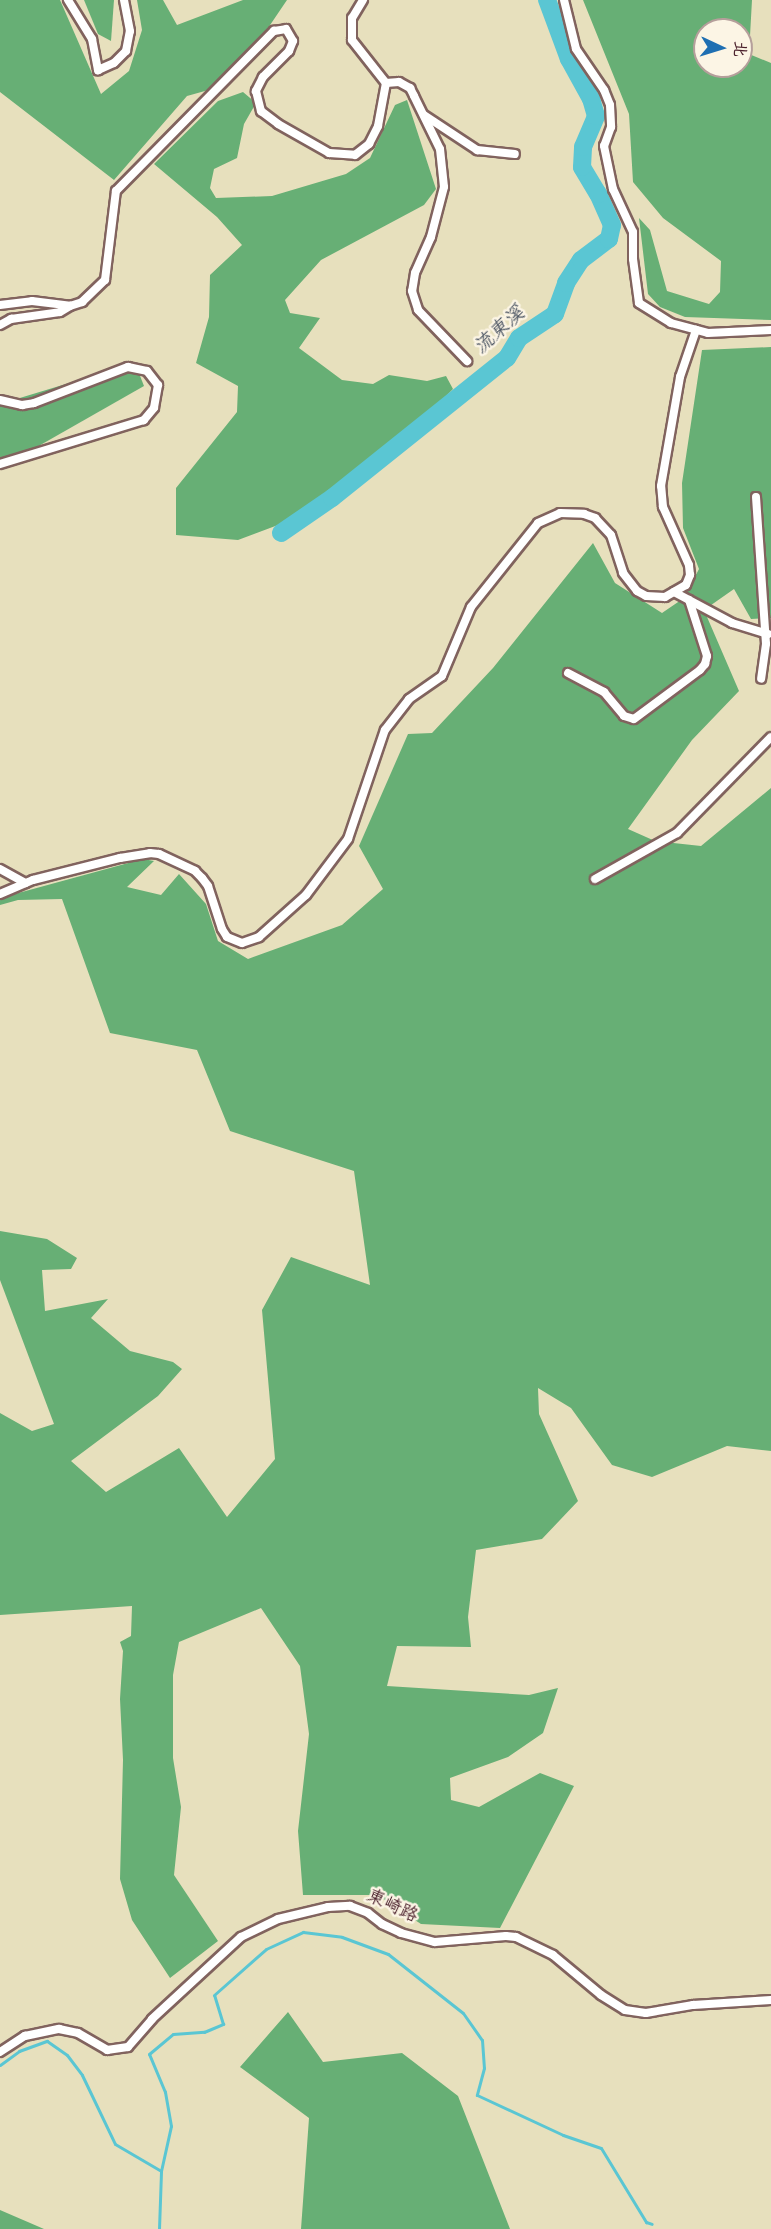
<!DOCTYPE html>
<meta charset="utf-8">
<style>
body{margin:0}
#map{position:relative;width:771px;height:2229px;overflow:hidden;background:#e7e0bd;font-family:Kalam,"LXGW WenKai TC",sans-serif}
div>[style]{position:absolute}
.forest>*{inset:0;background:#67af75}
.stream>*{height:3px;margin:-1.5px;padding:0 1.5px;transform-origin:1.5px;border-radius:1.5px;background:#5ac6d3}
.river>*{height:18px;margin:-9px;padding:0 9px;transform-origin:9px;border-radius:9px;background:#5ac6d3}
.roads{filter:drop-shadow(2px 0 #81635e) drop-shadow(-2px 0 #81635e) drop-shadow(0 2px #81635e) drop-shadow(0 -2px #81635e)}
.minor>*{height:8px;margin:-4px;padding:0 4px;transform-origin:4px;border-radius:4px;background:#fff}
span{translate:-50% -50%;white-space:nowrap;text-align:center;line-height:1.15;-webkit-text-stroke:5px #fcf5e5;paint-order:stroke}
.street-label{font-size:18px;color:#4a1f2b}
.water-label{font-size:20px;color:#505966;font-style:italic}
.north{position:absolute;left:693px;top:18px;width:60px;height:60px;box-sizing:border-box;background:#fcf5e5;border:2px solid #b59f9b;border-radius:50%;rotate:94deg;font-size:16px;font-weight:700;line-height:24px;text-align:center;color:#4a1f2b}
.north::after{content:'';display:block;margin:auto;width:21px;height:27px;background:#1f6fb2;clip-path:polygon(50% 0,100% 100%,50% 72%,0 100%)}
</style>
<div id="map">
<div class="forest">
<i style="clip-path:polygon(0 0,60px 0,101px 94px,129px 71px,142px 30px,137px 0,163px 0,177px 25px,243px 0,287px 0,230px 84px,187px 96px,114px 180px,0 92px)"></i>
<i style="clip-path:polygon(84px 0,114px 0,111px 41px,98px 34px)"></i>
<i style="clip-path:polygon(evenodd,583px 0,752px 0,749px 54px,771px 63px,771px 320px,685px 317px,660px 307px,648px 294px,639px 218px,650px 230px,667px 291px,709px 304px,720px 292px,721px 261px,663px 218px,633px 182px,629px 114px,583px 0,705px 30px,741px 30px,741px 66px,705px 66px,705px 30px)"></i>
<i style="clip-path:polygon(243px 92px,256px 103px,244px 124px,237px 158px,214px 169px,210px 188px,216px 198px,272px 196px,346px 174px,370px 158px,395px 105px,407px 100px,436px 189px,424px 205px,321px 260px,285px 300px,290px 313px,320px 318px,299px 348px,342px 380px,373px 384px,389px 375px,427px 381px,446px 376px,453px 389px,342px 501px,238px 540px,176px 535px,176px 488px,237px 412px,238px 386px,196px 363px,209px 317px,210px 275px,242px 245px,217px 217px,154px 164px,218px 101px)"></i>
<i style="clip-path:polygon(771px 347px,771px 618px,751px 619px,734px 589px,704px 610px,739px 691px,692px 740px,628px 829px,655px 841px,701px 846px,771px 788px,771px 1451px,727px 1446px,652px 1477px,612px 1465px,571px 1408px,538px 1388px,539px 1414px,578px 1501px,542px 1539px,476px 1550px,468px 1617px,471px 1647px,397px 1646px,387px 1686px,529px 1695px,558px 1688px,543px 1733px,508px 1757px,450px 1778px,451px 1800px,479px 1807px,540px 1773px,574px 1786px,500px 1928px,421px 1924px,377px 1895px,303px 1895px,298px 1831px,309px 1734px,300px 1666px,261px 1608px,179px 1642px,173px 1675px,173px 1758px,181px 1807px,174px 1875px,218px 1941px,170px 1978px,132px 1920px,120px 1879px,123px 1760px,120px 1699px,123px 1651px,120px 1642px,131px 1636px,132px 1606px,0 1615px,0 1413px,32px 1431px,54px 1424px,0 1280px,0 1231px,47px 1239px,77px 1258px,71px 1269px,42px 1270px,45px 1311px,108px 1299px,91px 1318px,130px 1351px,173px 1362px,182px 1369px,158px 1396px,71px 1461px,106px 1492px,179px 1448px,227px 1517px,275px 1459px,262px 1310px,291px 1257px,370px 1285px,354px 1171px,230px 1131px,197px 1050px,110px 1033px,62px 899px,18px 900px,0 905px,0 898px,143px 859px,154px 861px,127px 887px,161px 895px,179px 874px,206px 904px,218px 941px,248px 959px,342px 925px,383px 889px,359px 846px,408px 734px,432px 733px,493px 668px,593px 543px,615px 583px,662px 613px,684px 598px,699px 569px,683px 528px,682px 483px,702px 350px)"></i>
<i style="clip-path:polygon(135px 363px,144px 386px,0 468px,0 404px)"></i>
<i style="clip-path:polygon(288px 2012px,323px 2062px,402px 2053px,458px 2096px,510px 2229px,301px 2229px,309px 2118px,240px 2067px)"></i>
<i style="clip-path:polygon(0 2210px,44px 2229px,0 2229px)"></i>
</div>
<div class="stream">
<i style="left:0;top:2065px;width:24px;rotate:-36deg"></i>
<i style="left:19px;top:2051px;width:30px;rotate:-20deg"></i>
<i style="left:47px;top:2041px;width:24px;rotate:35deg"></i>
<i style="left:67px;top:2055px;width:25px;rotate:53deg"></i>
<i style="left:82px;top:2075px;width:76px;rotate:64.4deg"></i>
<i style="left:115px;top:2144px;width:53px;rotate:30.4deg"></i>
<i style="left:161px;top:2171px;width:46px;rotate:-77.5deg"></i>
<i style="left:171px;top:2126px;width:35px;rotate:-100deg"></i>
<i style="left:165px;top:2092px;width:41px;rotate:-112.8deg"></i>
<i style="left:149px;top:2054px;width:31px;rotate:-40deg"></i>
<i style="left:173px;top:2034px;width:31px;rotate:-4deg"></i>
<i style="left:204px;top:2032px;width:21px;rotate:-23deg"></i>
<i style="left:223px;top:2024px;width:30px;rotate:-107deg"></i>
<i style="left:214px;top:1995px;width:69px;rotate:-41.5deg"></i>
<i style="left:266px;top:1949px;width:41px;rotate:-24.7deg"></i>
<i style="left:303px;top:1932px;width:39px;rotate:7deg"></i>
<i style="left:342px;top:1937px;width:49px;rotate:20.3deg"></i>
<i style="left:388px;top:1954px;width:95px;rotate:38.2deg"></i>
<i style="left:463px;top:2013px;width:33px;rotate:55deg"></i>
<i style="left:482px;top:2040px;width:28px;rotate:86deg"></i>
<i style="left:484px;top:2068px;width:28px;rotate:105deg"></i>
<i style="left:477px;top:2095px;width:95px;rotate:24.9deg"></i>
<i style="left:563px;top:2135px;width:40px;rotate:18.9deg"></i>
<i style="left:601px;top:2148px;width:87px;rotate:58.7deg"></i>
<i style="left:646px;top:2222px;width:6px;rotate:18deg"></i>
<i style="left:159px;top:2229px;width:58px;rotate:-88deg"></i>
</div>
<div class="river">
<i style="left:281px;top:533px;width:62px;rotate:-34.5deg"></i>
<i style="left:332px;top:498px;width:224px;rotate:-38.7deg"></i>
<i style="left:507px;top:358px;width:23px;rotate:-59deg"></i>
<i style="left:519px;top:338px;width:43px;rotate:-33.7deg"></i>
<i style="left:555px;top:314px;width:33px;rotate:-70deg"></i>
<i style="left:566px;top:283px;width:27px;rotate:-57deg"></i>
<i style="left:581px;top:260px;width:35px;rotate:-37deg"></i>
<i style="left:609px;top:239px;width:14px;rotate:-78deg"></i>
<i style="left:612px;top:225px;width:34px;rotate:-114deg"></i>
<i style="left:598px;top:194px;width:31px;rotate:-121deg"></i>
<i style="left:582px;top:167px;width:20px;rotate:-87deg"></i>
<i style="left:583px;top:147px;width:34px;rotate:-67deg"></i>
<i style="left:596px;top:116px;width:18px;rotate:-106deg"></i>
<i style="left:591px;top:99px;width:46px;rotate:-118.8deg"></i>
<i style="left:569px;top:59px;width:63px;rotate:-110.4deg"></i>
</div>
<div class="roads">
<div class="minor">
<i style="left:68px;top:0;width:46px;rotate:58.4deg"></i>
<i style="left:92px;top:39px;width:32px;rotate:79deg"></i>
<i style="left:98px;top:70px;width:17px;rotate:-24deg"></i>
<i style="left:114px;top:63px;width:17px;rotate:-45deg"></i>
<i style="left:126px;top:51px;width:20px;rotate:-79deg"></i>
<i style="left:130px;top:31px;width:32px;rotate:-101deg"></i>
<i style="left:363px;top:0;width:21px;rotate:121deg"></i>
<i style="left:352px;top:18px;width:22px;rotate:90deg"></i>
<i style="left:352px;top:40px;width:55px;rotate:51.7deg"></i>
<i style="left:564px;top:0;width:50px;rotate:76.2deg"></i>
<i style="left:576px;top:49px;width:50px;rotate:55.7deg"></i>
<i style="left:604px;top:90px;width:16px;rotate:68deg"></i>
<i style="left:610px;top:105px;width:22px;rotate:87deg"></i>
<i style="left:611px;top:127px;width:20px;rotate:110deg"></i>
<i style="left:604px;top:146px;width:44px;rotate:78.2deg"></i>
<i style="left:613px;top:189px;width:47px;rotate:65.1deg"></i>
<i style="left:633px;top:232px;width:27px;rotate:90deg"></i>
<i style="left:633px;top:259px;width:44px;rotate:82.2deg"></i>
<i style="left:639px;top:303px;width:38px;rotate:32deg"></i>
<i style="left:671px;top:323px;width:38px;rotate:15deg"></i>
<i style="left:708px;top:333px;width:63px;rotate:-2.7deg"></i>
<i style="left:424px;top:115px;width:64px;rotate:33.4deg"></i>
<i style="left:477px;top:150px;width:38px;rotate:6deg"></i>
<i style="left:0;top:305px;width:32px;rotate:-7deg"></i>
<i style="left:32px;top:301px;width:38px;rotate:7deg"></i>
<i style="left:70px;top:306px;width:13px;rotate:-18deg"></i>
<i style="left:82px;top:302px;width:32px;rotate:-44deg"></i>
<i style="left:105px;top:280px;width:90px;rotate:-83deg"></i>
<i style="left:116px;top:191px;width:225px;rotate:-45.4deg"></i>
<i style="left:274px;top:31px;width:12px;rotate:-9deg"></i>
<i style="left:286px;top:29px;width:14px;rotate:60deg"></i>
<i style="left:293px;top:41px;width:11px;rotate:112deg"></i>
<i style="left:289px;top:51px;width:37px;rotate:135deg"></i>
<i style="left:263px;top:77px;width:16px;rotate:117deg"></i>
<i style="left:256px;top:91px;width:21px;rotate:76deg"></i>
<i style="left:261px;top:111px;width:21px;rotate:37deg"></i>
<i style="left:278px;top:124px;width:59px;rotate:29.6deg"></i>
<i style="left:329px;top:153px;width:26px;rotate:4deg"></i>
<i style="left:355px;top:155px;width:18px;rotate:-38deg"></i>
<i style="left:369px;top:144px;width:20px;rotate:-63deg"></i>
<i style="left:378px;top:126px;width:44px;rotate:-79.5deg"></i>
<i style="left:386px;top:83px;width:13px;rotate:-4deg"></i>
<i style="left:399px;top:82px;width:13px;rotate:29deg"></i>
<i style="left:410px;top:88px;width:9px;rotate:63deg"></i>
<i style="left:414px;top:96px;width:59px;rotate:63.9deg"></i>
<i style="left:440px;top:149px;width:38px;rotate:84deg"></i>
<i style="left:444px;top:187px;width:52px;rotate:104.6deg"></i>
<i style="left:431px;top:237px;width:39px;rotate:114deg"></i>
<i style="left:415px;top:273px;width:18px;rotate:99deg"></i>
<i style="left:412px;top:291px;width:20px;rotate:72deg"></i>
<i style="left:418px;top:310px;width:71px;rotate:46.1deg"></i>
<i style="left:0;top:325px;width:13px;rotate:-29deg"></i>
<i style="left:11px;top:319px;width:49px;rotate:-8.1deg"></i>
<i style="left:60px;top:312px;width:12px;rotate:-31deg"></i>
<i style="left:0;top:400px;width:23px;rotate:13deg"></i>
<i style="left:22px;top:405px;width:12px;rotate:-9deg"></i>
<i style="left:34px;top:403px;width:101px;rotate:-21deg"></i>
<i style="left:128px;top:367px;width:19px;rotate:12deg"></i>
<i style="left:147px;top:371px;width:18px;rotate:52deg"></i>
<i style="left:158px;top:385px;width:23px;rotate:100deg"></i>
<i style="left:154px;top:408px;width:16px;rotate:130deg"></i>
<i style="left:144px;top:420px;width:151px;rotate:163deg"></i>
<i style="left:756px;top:497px;width:147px;rotate:86.1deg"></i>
<i style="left:766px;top:644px;width:35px;rotate:98deg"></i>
<i style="left:674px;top:592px;width:66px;rotate:28.1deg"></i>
<i style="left:732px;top:623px;width:38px;rotate:17deg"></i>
<i style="left:568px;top:673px;width:41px;rotate:27.8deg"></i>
<i style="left:604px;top:692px;width:31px;rotate:50deg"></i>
<i style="left:624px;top:716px;width:10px;rotate:17deg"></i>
<i style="left:634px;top:719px;width:82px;rotate:-36.6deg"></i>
<i style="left:700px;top:670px;width:8px;rotate:-50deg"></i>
<i style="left:705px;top:664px;width:8px;rotate:-76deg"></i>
<i style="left:707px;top:656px;width:59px;rotate:-107.8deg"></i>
<i style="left:0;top:869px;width:29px;rotate:29deg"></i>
<i style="left:595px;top:879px;width:94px;rotate:-29.3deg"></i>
<i style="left:677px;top:833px;width:134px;rotate:-45.6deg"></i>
<i style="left:0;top:894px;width:36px;rotate:-23deg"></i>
<i style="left:33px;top:880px;width:90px;rotate:-14.2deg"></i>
<i style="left:120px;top:858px;width:30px;rotate:-9deg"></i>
<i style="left:150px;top:853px;width:9px;rotate:6deg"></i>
<i style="left:159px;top:854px;width:40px;rotate:25deg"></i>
<i style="left:195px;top:871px;width:10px;rotate:45deg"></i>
<i style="left:202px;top:878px;width:10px;rotate:53deg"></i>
<i style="left:208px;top:886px;width:45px;rotate:72deg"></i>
<i style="left:222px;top:929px;width:9px;rotate:58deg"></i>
<i style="left:227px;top:937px;width:16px;rotate:22deg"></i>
<i style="left:242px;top:943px;width:18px;rotate:-19deg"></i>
<i style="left:259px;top:937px;width:63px;rotate:-41.8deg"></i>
<i style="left:306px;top:895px;width:70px;rotate:-53.1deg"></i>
<i style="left:348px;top:839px;width:115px;rotate:-71.3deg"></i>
<i style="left:385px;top:730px;width:39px;rotate:-52deg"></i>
<i style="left:409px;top:699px;width:40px;rotate:-34.9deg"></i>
<i style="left:442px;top:676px;width:75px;rotate:-67.2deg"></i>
<i style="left:471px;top:607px;width:107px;rotate:-51.4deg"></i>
<i style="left:538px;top:523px;width:24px;rotate:-24deg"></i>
<i style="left:560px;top:513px;width:24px;rotate:2deg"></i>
<i style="left:584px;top:514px;width:12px;rotate:20deg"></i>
<i style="left:595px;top:518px;width:23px;rotate:47deg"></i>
<i style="left:611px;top:535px;width:40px;rotate:72deg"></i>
<i style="left:623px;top:573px;width:23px;rotate:52deg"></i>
<i style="left:637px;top:591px;width:10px;rotate:29deg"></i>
<i style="left:646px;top:596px;width:19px;rotate:3deg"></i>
<i style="left:665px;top:597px;width:24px;rotate:-30deg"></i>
<i style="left:686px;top:585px;width:11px;rotate:-68deg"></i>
<i style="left:690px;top:575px;width:10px;rotate:-96deg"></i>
<i style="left:689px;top:565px;width:64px;rotate:-114.1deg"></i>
<i style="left:663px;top:507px;width:21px;rotate:-95deg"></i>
<i style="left:661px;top:486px;width:111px;rotate:-80.1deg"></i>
<i style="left:680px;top:377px;width:50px;rotate:-71.2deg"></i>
<i style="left:0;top:2052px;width:30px;rotate:-33deg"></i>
<i style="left:25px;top:2036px;width:35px;rotate:-12deg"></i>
<i style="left:59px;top:2029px;width:19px;rotate:12deg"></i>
<i style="left:78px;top:2033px;width:34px;rotate:30deg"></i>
<i style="left:107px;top:2050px;width:21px;rotate:-8deg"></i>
<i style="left:128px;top:2047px;width:37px;rotate:-49deg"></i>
<i style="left:152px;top:2019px;width:121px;rotate:-42.7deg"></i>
<i style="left:241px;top:1937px;width:41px;rotate:-25.9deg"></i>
<i style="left:278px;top:1919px;width:51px;rotate:-13.5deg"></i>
<i style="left:328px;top:1907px;width:22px;rotate:-3deg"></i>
<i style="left:350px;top:1906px;width:19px;rotate:21deg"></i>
<i style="left:368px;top:1913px;width:18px;rotate:38deg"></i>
<i style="left:382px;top:1924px;width:21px;rotate:25deg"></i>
<i style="left:401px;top:1933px;width:35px;rotate:15deg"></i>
<i style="left:435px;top:1942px;width:71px;rotate:-4.8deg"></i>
<i style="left:506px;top:1936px;width:10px;rotate:6deg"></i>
<i style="left:516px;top:1937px;width:41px;rotate:25.9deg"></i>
<i style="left:553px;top:1955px;width:62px;rotate:39.8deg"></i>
<i style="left:601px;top:1995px;width:28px;rotate:32deg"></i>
<i style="left:625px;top:2010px;width:21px;rotate:8deg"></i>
<i style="left:646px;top:2013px;width:48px;rotate:-9.7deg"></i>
<i style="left:693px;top:2005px;width:78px;rotate:-3.7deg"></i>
</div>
</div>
<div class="street-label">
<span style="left:392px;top:1907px;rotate:25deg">東崎路</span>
</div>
<div class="water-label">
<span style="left:500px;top:331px;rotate:-42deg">流東溪</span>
</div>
<div class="north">北</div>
</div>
